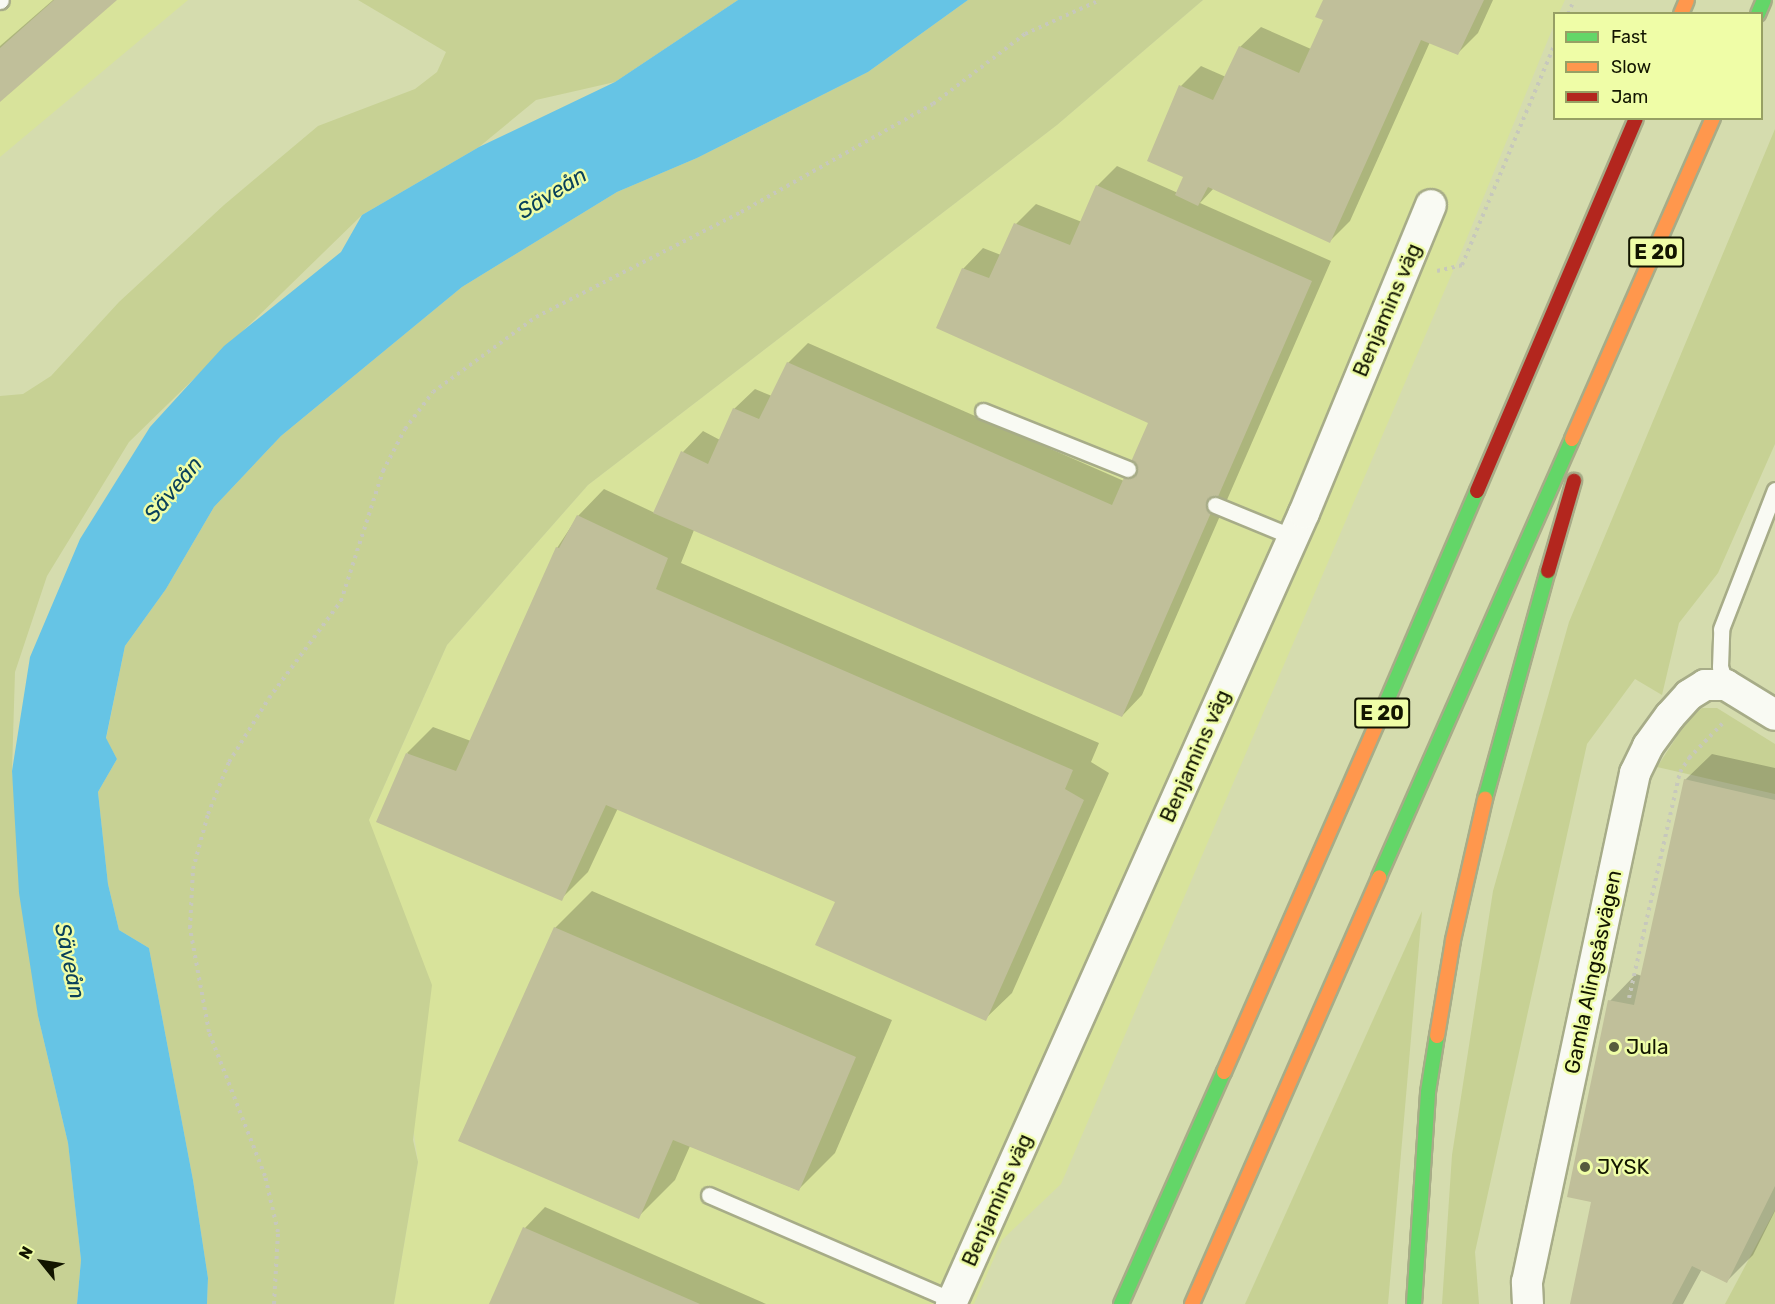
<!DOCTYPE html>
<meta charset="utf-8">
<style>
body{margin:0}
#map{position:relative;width:1775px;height:1304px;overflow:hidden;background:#d5dcae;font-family:Rubik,sans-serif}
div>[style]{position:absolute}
.built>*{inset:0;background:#d8e39b}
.green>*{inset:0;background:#c7d194}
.water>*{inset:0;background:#66c4e5}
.shadow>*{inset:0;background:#0003}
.building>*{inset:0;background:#c0bf9a}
.path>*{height:4px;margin-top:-2px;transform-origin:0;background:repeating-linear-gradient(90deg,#c7c8bc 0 3px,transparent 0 7.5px)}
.roads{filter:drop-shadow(2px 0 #a7ac88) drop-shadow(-2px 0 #a7ac88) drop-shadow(0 2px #a7ac88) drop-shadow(0 -2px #a7ac88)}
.lane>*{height:15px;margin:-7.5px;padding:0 7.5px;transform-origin:7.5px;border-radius:7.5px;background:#f9faf3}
.street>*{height:30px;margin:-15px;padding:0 15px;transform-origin:15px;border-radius:15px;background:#f9faf3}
.fast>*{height:14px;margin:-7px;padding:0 7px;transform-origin:7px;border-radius:7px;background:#63d668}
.slow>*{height:14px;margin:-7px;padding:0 7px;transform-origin:7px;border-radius:7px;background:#ff974d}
.jam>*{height:14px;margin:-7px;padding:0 7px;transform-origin:7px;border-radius:7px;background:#b3261e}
.dots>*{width:16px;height:16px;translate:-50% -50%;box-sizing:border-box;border:3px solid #effda7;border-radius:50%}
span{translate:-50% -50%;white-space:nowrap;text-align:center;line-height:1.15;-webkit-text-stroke:5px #effda7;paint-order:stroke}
.shield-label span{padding:2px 4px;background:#effda7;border:2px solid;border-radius:4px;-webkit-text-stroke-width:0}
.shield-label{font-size:20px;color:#121500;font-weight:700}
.street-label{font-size:21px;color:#121500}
.poi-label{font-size:21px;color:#121500}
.left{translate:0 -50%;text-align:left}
.water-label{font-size:22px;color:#09405a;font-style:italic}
.legend{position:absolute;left:1553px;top:12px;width:210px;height:108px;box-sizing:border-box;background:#effda7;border:2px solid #97a064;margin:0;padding:8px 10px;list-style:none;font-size:18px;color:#121500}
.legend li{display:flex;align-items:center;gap:12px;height:30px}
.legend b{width:30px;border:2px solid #97a064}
.north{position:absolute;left:12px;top:1232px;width:60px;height:60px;-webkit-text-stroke:4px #effda7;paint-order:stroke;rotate:300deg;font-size:16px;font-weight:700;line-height:24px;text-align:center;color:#121500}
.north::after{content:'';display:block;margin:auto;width:21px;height:27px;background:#121500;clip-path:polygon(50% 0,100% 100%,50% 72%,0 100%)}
</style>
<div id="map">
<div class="built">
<i style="clip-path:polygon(0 0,188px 0,0 157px)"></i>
<i style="clip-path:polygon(1203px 0,1565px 0,1559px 13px,1554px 14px,1554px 25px,1462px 250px,1061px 1184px,1002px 1240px,974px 1304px,394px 1304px,418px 1162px,369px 820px,447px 645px,588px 485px,1057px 125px)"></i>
</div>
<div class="green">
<i style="clip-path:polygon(358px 0,738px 0,615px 82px,536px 100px,479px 147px,362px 215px,129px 442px,47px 576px,15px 672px,12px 771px,38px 1016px,68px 1143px,81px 1260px,77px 1304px,0 1304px,0 396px,23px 394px,51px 376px,119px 302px,224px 205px,318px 126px,415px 89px,437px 72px,446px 52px)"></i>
<i style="clip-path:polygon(968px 0,1203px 0,1057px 125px,588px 485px,447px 645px,369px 820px,432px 985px,413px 1140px,418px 1162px,394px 1304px,207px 1304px,208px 1278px,193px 1180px,149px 948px,119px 930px,108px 884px,98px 792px,117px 759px,106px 739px,125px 646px,166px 589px,214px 507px,281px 436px,462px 287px,617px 192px,697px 158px,868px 72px)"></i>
<i style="clip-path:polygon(1775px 129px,1775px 444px,1718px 573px,1679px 623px,1662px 695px,1635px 679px,1587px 744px,1475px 1252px,1479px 1304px,1442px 1304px,1452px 1155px,1493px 891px,1569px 622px)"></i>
<i style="clip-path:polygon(1702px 708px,1717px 708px,1775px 744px,1775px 794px,1657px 767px,1689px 718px)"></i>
<i style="clip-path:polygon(1422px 911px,1388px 1304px,1245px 1304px)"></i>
<i style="clip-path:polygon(1775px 1210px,1775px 1304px,1725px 1304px)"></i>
</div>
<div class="water">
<i style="clip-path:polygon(738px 0,968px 0,868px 72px,697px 158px,617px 192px,462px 287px,281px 436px,214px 507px,166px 589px,125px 646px,106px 738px,117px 759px,98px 792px,108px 884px,119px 930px,149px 948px,193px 1180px,208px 1278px,207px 1304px,77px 1304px,81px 1260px,68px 1143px,38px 1016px,19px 893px,12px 771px,30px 657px,80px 539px,150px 427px,224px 346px,341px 252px,362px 215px,479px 147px,615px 82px)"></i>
</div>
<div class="shadow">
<i style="clip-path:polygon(53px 0,115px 0,0 100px,0 46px)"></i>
<i style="clip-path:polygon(1325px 0,1493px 0,1478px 33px,1457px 54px,1430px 42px,1350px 221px,1330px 241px,1214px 188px,1200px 203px,1331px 261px,1142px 695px,1122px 716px,694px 530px,681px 563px,1099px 743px,1091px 762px,1109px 773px,1012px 993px,985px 1019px,837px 901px,618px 808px,588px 872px,561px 899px,407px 753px,433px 727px,471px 741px,557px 548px,578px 516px,604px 489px,655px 513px,683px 452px,703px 431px,720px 440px,734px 409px,755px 389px,772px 396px,788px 363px,808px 343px,1124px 481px,1150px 422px,963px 269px,983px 248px,1001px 255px,1016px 224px,1036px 204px,1082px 222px,1097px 186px,1117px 166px,1178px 193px,1185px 177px,1181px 86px,1201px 66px,1226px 77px,1240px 47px,1261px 27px,1311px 49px,1325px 19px)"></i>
<i style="clip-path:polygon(1712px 754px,1775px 768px,1775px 1211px,1753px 1255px,1726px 1282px,1702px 1269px,1683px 1304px,1571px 1304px,1593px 1201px,1610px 1001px,1636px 974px,1642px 976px,1685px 780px)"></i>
<i style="clip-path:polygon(592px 891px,892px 1020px,835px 1153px,798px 1190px,690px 1146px,675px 1180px,638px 1217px,460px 1141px,555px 928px)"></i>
<i style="clip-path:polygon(545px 1207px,766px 1304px,491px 1304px,525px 1228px)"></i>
</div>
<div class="building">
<i style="clip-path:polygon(54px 0,117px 0,0 102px,0 48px)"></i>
<i style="clip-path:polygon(1323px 0,1484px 0,1458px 55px,1421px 40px,1330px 243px,1208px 187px,1198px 206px,1175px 195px,1183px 177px,1147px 161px,1179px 85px,1213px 100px,1239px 46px,1299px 73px,1323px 20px,1315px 17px)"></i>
<i style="clip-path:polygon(1096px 185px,1312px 281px,1122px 717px,653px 513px,681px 451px,708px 464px,733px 408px,759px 419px,787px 362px,1112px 505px,1148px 423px,936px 328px,962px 268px,989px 278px,1014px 223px,1070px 245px)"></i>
<i style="clip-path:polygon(577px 515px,668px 558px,656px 589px,1073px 770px,1065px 789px,1084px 800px,986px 1021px,815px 945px,835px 902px,606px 805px,562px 901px,376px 822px,406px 753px,456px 771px,556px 547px,559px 548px)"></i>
<i style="clip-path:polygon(1684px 779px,1775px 800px,1775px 1186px,1727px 1283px,1692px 1266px,1672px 1304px,1570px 1304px,1591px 1202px,1567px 1197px,1608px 1000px,1634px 1005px)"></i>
<i style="clip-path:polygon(554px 927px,856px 1057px,799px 1191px,673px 1140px,639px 1219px,458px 1141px)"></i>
<i style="clip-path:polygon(523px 1227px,700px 1304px,489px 1304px)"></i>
</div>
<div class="path">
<i style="left:1568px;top:14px;width:15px;rotate:-67deg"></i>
<i style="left:1437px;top:271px;width:26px;rotate:-13deg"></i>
<i style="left:1462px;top:265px;width:238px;rotate:-67.2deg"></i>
<i style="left:1629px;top:998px;width:232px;rotate:-77.3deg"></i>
<i style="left:1680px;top:772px;width:17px;rotate:-57deg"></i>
<i style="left:1689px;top:758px;width:52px;rotate:-45.8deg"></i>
<i style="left:274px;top:1304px;width:72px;rotate:-86.8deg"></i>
<i style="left:278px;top:1232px;width:57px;rotate:-103.1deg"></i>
<i style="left:265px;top:1176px;width:155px;rotate:-111.3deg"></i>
<i style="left:209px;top:1032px;width:106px;rotate:-100.4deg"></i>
<i style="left:190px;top:928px;width:59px;rotate:-87.1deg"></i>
<i style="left:193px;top:869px;width:57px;rotate:-74.7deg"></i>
<i style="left:208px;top:814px;width:56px;rotate:-68deg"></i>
<i style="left:229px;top:762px;width:75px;rotate:-58deg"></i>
<i style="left:269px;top:698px;width:121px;rotate:-53.4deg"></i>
<i style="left:341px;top:601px;width:137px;rotate:-72.1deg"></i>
<i style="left:383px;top:471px;width:47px;rotate:-62.4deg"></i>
<i style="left:405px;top:429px;width:46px;rotate:-52.9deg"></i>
<i style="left:433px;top:392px;width:127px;rotate:-36.1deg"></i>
<i style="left:536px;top:317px;width:230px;rotate:-27.1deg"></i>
<i style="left:741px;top:212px;width:220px;rotate:-29.4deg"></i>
<i style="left:933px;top:104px;width:116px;rotate:-37.3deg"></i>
<i style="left:1025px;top:34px;width:82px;rotate:-24.4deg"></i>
</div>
<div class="roads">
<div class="lane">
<i style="left:0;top:1px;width:1px;rotate:-45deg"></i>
<i style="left:983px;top:411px;width:156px;rotate:21.8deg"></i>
<i style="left:1215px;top:505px;width:84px;rotate:22.3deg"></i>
<i style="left:1726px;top:685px;width:19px;rotate:-108deg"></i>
<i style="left:1720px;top:667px;width:38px;rotate:-88deg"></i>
<i style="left:1721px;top:629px;width:149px;rotate:-68.8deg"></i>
<i style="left:709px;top:1195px;width:265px;rotate:23.4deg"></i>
</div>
<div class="street">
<i style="left:951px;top:1304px;width:866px;rotate:-65.95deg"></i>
<i style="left:1304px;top:513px;width:333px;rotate:-67.6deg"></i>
<i style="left:1528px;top:1304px;width:22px;rotate:-93deg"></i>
<i style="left:1527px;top:1282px;width:520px;rotate:-78.02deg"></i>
<i style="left:1635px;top:773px;width:30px;rotate:-64deg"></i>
<i style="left:1648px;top:746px;width:37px;rotate:-54deg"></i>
<i style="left:1670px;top:716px;width:28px;rotate:-48deg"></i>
<i style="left:1689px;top:695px;width:19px;rotate:-32deg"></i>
<i style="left:1705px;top:685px;width:21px"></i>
<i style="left:1726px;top:685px;width:57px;rotate:31.5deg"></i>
</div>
<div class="fast">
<i style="left:1758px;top:14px;width:15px;rotate:-67deg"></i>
<i style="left:1380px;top:717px;width:246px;rotate:-66.8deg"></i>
<i style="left:1485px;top:799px;width:237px;rotate:-74.6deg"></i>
<i style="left:1379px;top:877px;width:479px;rotate:-66.2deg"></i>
<i style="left:1121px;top:1304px;width:254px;rotate:-66.1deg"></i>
<i style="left:1414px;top:1304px;width:212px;rotate:-86.2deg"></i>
<i style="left:1428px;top:1092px;width:57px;rotate:-80.9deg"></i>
</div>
<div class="slow">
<i style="left:1681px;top:14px;width:15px;rotate:-67deg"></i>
<i style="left:1572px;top:439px;width:351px;rotate:-66.3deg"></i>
<i style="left:1437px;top:1036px;width:97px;rotate:-80.5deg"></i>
<i style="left:1453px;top:940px;width:145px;rotate:-77.2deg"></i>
<i style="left:1224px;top:1072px;width:388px;rotate:-66.3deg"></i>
<i style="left:1192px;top:1304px;width:466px;rotate:-66.3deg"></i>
</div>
<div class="jam">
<i style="left:1477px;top:491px;width:405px;rotate:-66.9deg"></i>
<i style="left:1548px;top:571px;width:94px;rotate:-73.9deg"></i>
</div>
</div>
<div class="dots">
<i style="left:1614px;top:1047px;background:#565b3d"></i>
<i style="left:1585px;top:1167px;background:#565b3d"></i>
</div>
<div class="shield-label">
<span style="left:1656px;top:252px">E 20</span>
<span style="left:1382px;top:713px">E 20</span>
</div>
<div class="street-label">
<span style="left:1387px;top:310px;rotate:-67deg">Benjamins väg</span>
<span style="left:1195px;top:756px;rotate:-66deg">Benjamins väg</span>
<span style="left:1593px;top:972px;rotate:-78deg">Gamla Alingsåsvägen</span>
<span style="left:997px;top:1200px;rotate:-66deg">Benjamins väg</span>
</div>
<div class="poi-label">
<span class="left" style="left:1626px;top:1047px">Jula</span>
<span class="left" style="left:1597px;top:1167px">JYSK</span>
</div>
<div class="water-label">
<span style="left:552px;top:193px;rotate:-32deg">Säveån</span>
<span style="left:173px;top:489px;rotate:-50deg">Säveån</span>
<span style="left:70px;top:961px;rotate:78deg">Säveån</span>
</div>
<ul class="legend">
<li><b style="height:8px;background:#63d668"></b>Fast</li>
<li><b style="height:8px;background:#ff974d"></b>Slow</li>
<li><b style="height:8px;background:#b3261e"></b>Jam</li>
</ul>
<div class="north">N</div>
</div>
